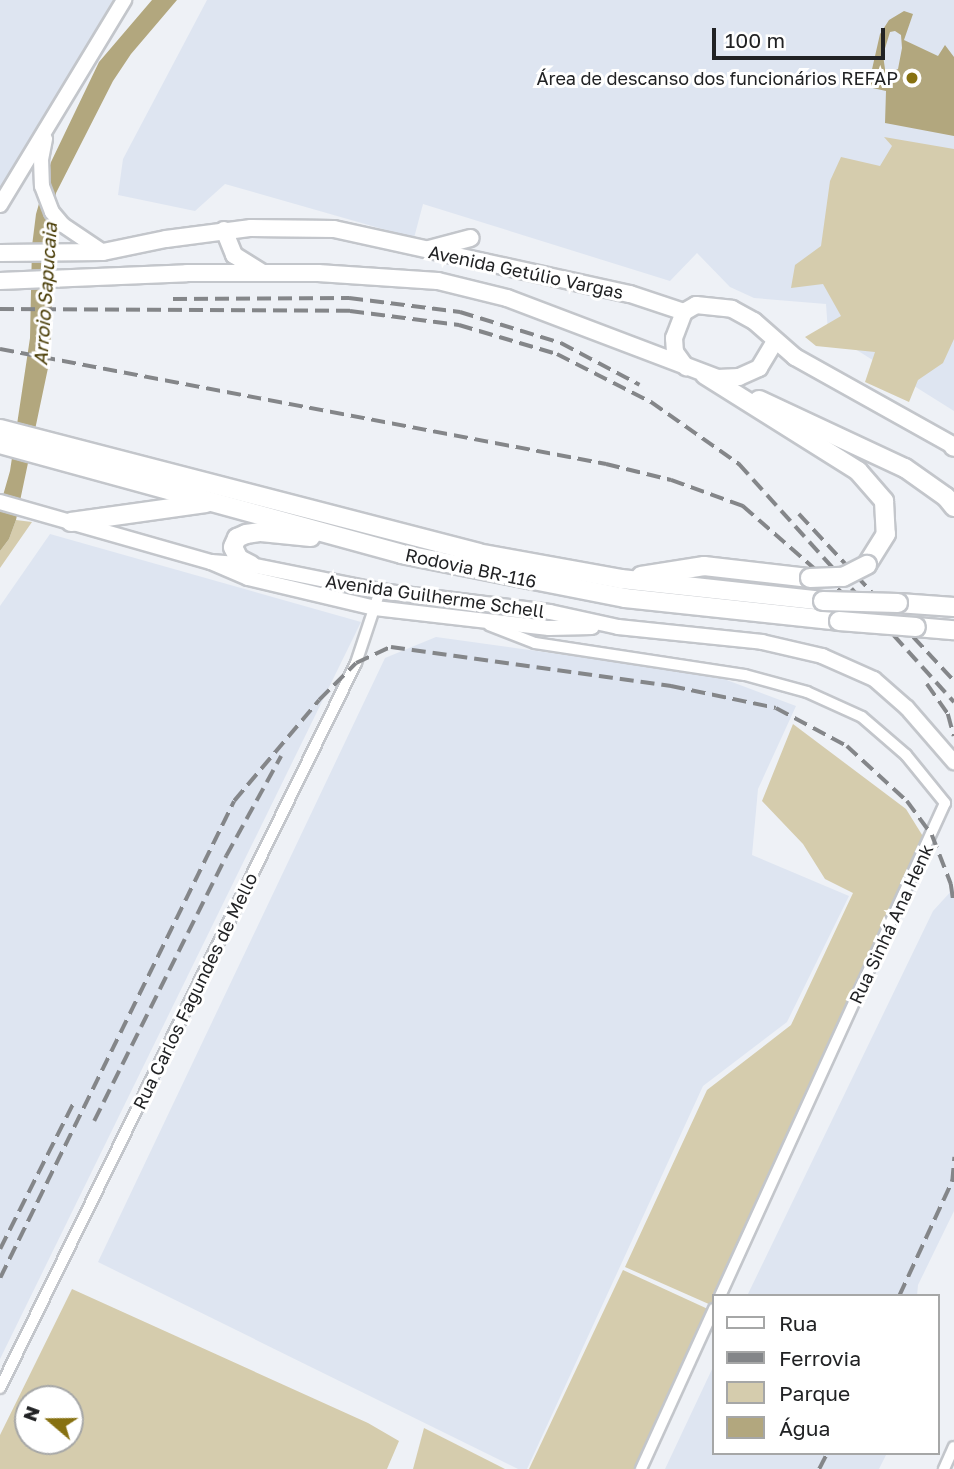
<!DOCTYPE html>
<meta charset="utf-8">
<style>
body{margin:0}
#map{position:relative;width:954px;height:1469px;overflow:hidden;background:#eef1f6;font-family:"Golos Text",sans-serif}
div>[style]{position:absolute}
.built>*{inset:0;background:#dee5f1}
.green>*{inset:0;background:#d5ccad}
.water>*{inset:0;background:#b2a77e}
.roads{filter:drop-shadow(2px 0 #c3c6cb) drop-shadow(-2px 0 #c3c6cb) drop-shadow(0 2px #c3c6cb) drop-shadow(0 -2px #c3c6cb)}
.minor>*{height:10px;margin:-5px;padding:0 5px;transform-origin:5px;border-radius:5px;background:#fff}
.secondary>*{height:14px;margin:-7px;padding:0 7px;transform-origin:7px;border-radius:7px;background:#fff}
.primary>*{height:16px;margin:-8px;padding:0 8px;transform-origin:8px;border-radius:8px;background:#fff}
.motorway>*{height:18px;margin:-9px;padding:0 9px;transform-origin:9px;border-radius:9px;background:#fff}
.rail>*{height:3.5px;margin-top:-1.75px;transform-origin:0;background:repeating-linear-gradient(90deg,#848689 0 14px,transparent 0 21px)}
.bridges{filter:drop-shadow(2px 0 #c3c6cb) drop-shadow(-2px 0 #c3c6cb) drop-shadow(0 2px #c3c6cb) drop-shadow(0 -2px #c3c6cb)}
.motorway-bridge>*{height:18px;margin:-9px;padding:0 9px;transform-origin:9px;border-radius:9px;background:#fff}
.dots>*{width:19px;height:19px;translate:-50% -50%;box-sizing:border-box;border:4px solid #fff;border-radius:50%}
span{translate:-50% -50%;white-space:nowrap;text-align:center;line-height:1.15;-webkit-text-stroke:6px #fff;paint-order:stroke}
.poi-label{font-size:18px;color:#212224}
.right{translate:-100% -50%;text-align:right}
.street-label{font-size:18px;color:#212224}
.water-label{font-size:19px;color:#473a03;font-style:italic}
.legend{position:absolute;left:712px;top:1294px;width:228px;height:161px;box-sizing:border-box;background:#fff;border:2px solid #a6a7a7;margin:0;padding:9px 12px;list-style:none;font-size:21px;color:#212224}
.legend li{display:flex;align-items:center;gap:14px;height:35px}
.legend b{width:35px;border:2px solid #a6a7a7}
.north{position:absolute;left:14px;top:1385px;width:70px;height:70px;box-sizing:border-box;background:#fff;border:2px solid #a6a7a7;border-radius:50%;rotate:290deg;font-size:19px;font-weight:700;line-height:28px;text-align:center;color:#212224}
.north::after{content:'';display:block;margin:auto;width:24px;height:32px;background:#877111;clip-path:polygon(50% 0,100% 100%,50% 72%,0 100%)}
.scale{position:absolute;left:712px;top:28px;width:173px;height:32px;box-sizing:border-box;border:4px solid #212224;border-top:0;padding-left:9px;font-size:21px;line-height:24px;white-space:nowrap;color:#212224;-webkit-text-stroke:5px #fff;paint-order:stroke}
</style>
<div id="map">
<div class="built">
<i style="clip-path:polygon(0 0,113px 0,0 196px)"></i>
<i style="clip-path:polygon(207px 0,954px 0,954px 411px,828px 332px,826px 304px,754px 298px,730px 287px,697px 253px,670px 281px,423px 204px,414px 238px,225px 184px,195px 211px,118px 195px,123px 159px)"></i>
<i style="clip-path:polygon(50px 534px,361px 622px,0 1359px,0 606px)"></i>
<i style="clip-path:polygon(436px 637px,716px 676px,796px 706px,758px 789px,752px 855px,849px 896px,787px 1022px,703px 1086px,527px 1469px,518px 1469px,98px 1262px,385px 658px)"></i>
<i style="clip-path:polygon(954px 888px,954px 1211px,918px 1285px,917px 1296px,747px 1296px,933px 911px)"></i>
<i style="clip-path:polygon(714px 1365px,714px 1453px,887px 1453px,879px 1469px,665px 1469px)"></i>
</div>
<div class="green">
<i style="clip-path:polygon(884px 137px,954px 149px,954px 339px,943px 363px,918px 380px,909px 402px,865px 382px,875px 352px,816px 346px,805px 337px,841px 316px,823px 284px,791px 288px,795px 265px,821px 246px,830px 181px,841px 157px,880px 166px,892px 146px)"></i>
<i style="clip-path:polygon(16px 520px,32px 522px,0 568px,0 551px,9px 539px)"></i>
<i style="clip-path:polygon(793px 724px,906px 809px,924px 838px,711px 1305px,625px 1267px,707px 1090px,791px 1025px,853px 893px,825px 879px,803px 844px,762px 801px)"></i>
<i style="clip-path:polygon(623px 1270px,710px 1310px,636px 1469px,529px 1469px)"></i>
<i style="clip-path:polygon(evenodd,72px 1289px,368px 1423px,399px 1441px,387px 1469px,0 1469px,0 1435px,72px 1289px,28px 1399px,70px 1399px,70px 1441px,28px 1441px,28px 1399px)"></i>
<i style="clip-path:polygon(424px 1428px,505px 1469px,413px 1469px)"></i>
</div>
<div class="water">
<i style="clip-path:polygon(152px 0,177px 0,131px 54px,113px 81px,56px 193px,50px 242px,52px 324px,48px 368px,16px 520px,9px 539px,0 551px,0 506px,10px 471px,30px 338px,32px 246px,36px 214px,51px 162px,99px 62px)"></i>
<i style="clip-path:polygon(evenodd,904px 11px,913px 14px,904px 40px,938px 56px,945px 45px,954px 57px,954px 136px,885px 123px,886px 91px,868px 87px,880px 34px,889px 20px,904px 11px,895px 31px,901px 35px,902px 48px,898px 69px,889px 73px,885px 69px,883px 55px,890px 32px,895px 31px)"></i>
</div>
<div class="roads">
<div class="minor">
<i style="left:489px;top:625px;width:49px;rotate:21.4deg"></i>
<i style="left:535px;top:643px;width:212px;rotate:8.7deg"></i>
<i style="left:745px;top:675px;width:64px;rotate:15.3deg"></i>
<i style="left:807px;top:692px;width:60px;rotate:24.4deg"></i>
<i style="left:862px;top:717px;width:58px;rotate:40.8deg"></i>
<i style="left:906px;top:755px;width:62px;rotate:50.9deg"></i>
<i style="left:945px;top:803px;width:542px;rotate:114.53deg"></i>
<i style="left:0;top:1388px;width:808px;rotate:-63.85deg"></i>
<i style="left:356px;top:663px;width:76px;rotate:-71.6deg"></i>
<i style="left:641px;top:1469px;width:176px;rotate:-65.5deg"></i>
<i style="left:944px;top:1469px;width:24px;rotate:-66deg"></i>
</div>
<div class="secondary">
<i style="left:45px;top:139px;width:20px;rotate:101deg"></i>
<i style="left:41px;top:159px;width:27px;rotate:88deg"></i>
<i style="left:42px;top:186px;width:28px;rotate:69deg"></i>
<i style="left:52px;top:212px;width:17px;rotate:50deg"></i>
<i style="left:63px;top:225px;width:48px;rotate:34deg"></i>
<i style="left:0;top:205px;width:240px;rotate:-58.8deg"></i>
<i style="left:0;top:502px;width:219px;rotate:15.9deg"></i>
<i style="left:211px;top:562px;width:40px;rotate:23.4deg"></i>
<i style="left:248px;top:578px;width:130px;rotate:13.3deg"></i>
<i style="left:375px;top:608px;width:175px;rotate:6.6deg"></i>
<i style="left:549px;top:628px;width:43px;rotate:-1.3deg"></i>
<i style="left:211px;top:562px;width:40px;rotate:4.3deg"></i>
<i style="left:251px;top:565px;width:132px;rotate:11.4deg"></i>
<i style="left:380px;top:591px;width:171px;rotate:7deg"></i>
<i style="left:550px;top:612px;width:70px;rotate:12.4deg"></i>
<i style="left:618px;top:627px;width:145px;rotate:5.9deg"></i>
<i style="left:762px;top:642px;width:62px;rotate:13.1deg"></i>
<i style="left:822px;top:656px;width:57px;rotate:23.9deg"></i>
<i style="left:874px;top:679px;width:44px;rotate:41.3deg"></i>
<i style="left:907px;top:708px;width:72px;rotate:49deg"></i>
</div>
<div class="primary">
<i style="left:224px;top:230px;width:27px;rotate:68deg"></i>
<i style="left:234px;top:255px;width:34px;rotate:32deg"></i>
<i style="left:429px;top:249px;width:43px;rotate:-14.7deg"></i>
<i style="left:0;top:253px;width:103px;rotate:-0.6deg"></i>
<i style="left:103px;top:252px;width:64px;rotate:-11.7deg"></i>
<i style="left:166px;top:239px;width:86px;rotate:-7.4deg"></i>
<i style="left:251px;top:228px;width:83px;rotate:0.7deg"></i>
<i style="left:334px;top:229px;width:303px;rotate:12.4deg"></i>
<i style="left:630px;top:294px;width:57px;rotate:18.4deg"></i>
<i style="left:684px;top:312px;width:14px;rotate:-30deg"></i>
<i style="left:696px;top:305px;width:36px;rotate:6deg"></i>
<i style="left:732px;top:309px;width:25px;rotate:29deg"></i>
<i style="left:754px;top:321px;width:55px;rotate:41.3deg"></i>
<i style="left:795px;top:357px;width:182px;rotate:29.2deg"></i>
<i style="left:0;top:281px;width:187px;rotate:-2.4deg"></i>
<i style="left:187px;top:273px;width:131px"></i>
<i style="left:318px;top:273px;width:120px;rotate:3.8deg"></i>
<i style="left:438px;top:281px;width:71px;rotate:13.8deg"></i>
<i style="left:507px;top:298px;width:226px;rotate:20.8deg"></i>
<i style="left:718px;top:378px;width:21px;rotate:-3deg"></i>
<i style="left:739px;top:377px;width:22px;rotate:-24deg"></i>
<i style="left:759px;top:368px;width:31px;rotate:-59deg"></i>
<i style="left:684px;top:312px;width:28px;rotate:111deg"></i>
<i style="left:674px;top:338px;width:14px;rotate:86deg"></i>
<i style="left:675px;top:352px;width:19px;rotate:54deg"></i>
</div>
<div class="motorway">
<i style="left:705px;top:375px;width:181px;rotate:32.1deg"></i>
<i style="left:858px;top:471px;width:40px;rotate:49deg"></i>
<i style="left:884px;top:501px;width:33px;rotate:87deg"></i>
<i style="left:886px;top:534px;width:36px;rotate:122deg"></i>
<i style="left:759px;top:400px;width:161px;rotate:25deg"></i>
<i style="left:905px;top:468px;width:50px;rotate:35.3deg"></i>
<i style="left:946px;top:497px;width:13px;rotate:51deg"></i>
<i style="left:0;top:429px;width:494px;rotate:14.5deg"></i>
<i style="left:478px;top:553px;width:145px;rotate:10.3deg"></i>
<i style="left:621px;top:579px;width:203px;rotate:6.2deg"></i>
<i style="left:0;top:444px;width:416px;rotate:15.3deg"></i>
<i style="left:401px;top:554px;width:228px;rotate:11.1deg"></i>
<i style="left:625px;top:598px;width:215px;rotate:6.1deg"></i>
<i style="left:953px;top:446px;width:1px;rotate:45deg"></i>
<i style="left:71px;top:522px;width:136px;rotate:-8deg"></i>
<i style="left:251px;top:565px;width:13px;rotate:-153deg"></i>
<i style="left:239px;top:559px;width:13px;rotate:-117deg"></i>
<i style="left:233px;top:547px;width:10px;rotate:-66deg"></i>
<i style="left:237px;top:538px;width:10px;rotate:-24deg"></i>
<i style="left:246px;top:534px;width:15px;rotate:-8deg"></i>
<i style="left:261px;top:532px;width:50px;rotate:5.7deg"></i>
<i style="left:641px;top:576px;width:64px;rotate:-9deg"></i>
<i style="left:704px;top:566px;width:107px;rotate:6.5deg"></i>
<i style="left:898px;top:603px;width:56px;rotate:4.1deg"></i>
<i style="left:916px;top:627px;width:38px;rotate:5deg"></i>
</div>
</div>
<div class="rail">
<i style="left:173px;top:299px;width:176px;rotate:-0.3deg"></i>
<i style="left:349px;top:298px;width:112px;rotate:7.2deg"></i>
<i style="left:460px;top:312px;width:106px;rotate:17.1deg"></i>
<i style="left:561px;top:343px;width:89px;rotate:28deg"></i>
<i style="left:0;top:309px;width:350px;rotate:0.3deg"></i>
<i style="left:350px;top:311px;width:110px;rotate:7.3deg"></i>
<i style="left:459px;top:325px;width:102px;rotate:16.5deg"></i>
<i style="left:557px;top:354px;width:106px;rotate:27.1deg"></i>
<i style="left:651px;top:402px;width:108px;rotate:35.2deg"></i>
<i style="left:739px;top:464px;width:321px;rotate:47.9deg"></i>
<i style="left:0;top:349px;width:617px;rotate:10.75deg"></i>
<i style="left:606px;top:464px;width:67px;rotate:13.8deg"></i>
<i style="left:671px;top:480px;width:77px;rotate:19.9deg"></i>
<i style="left:743px;top:506px;width:149px;rotate:41.2deg"></i>
<i style="left:799px;top:514px;width:228px;rotate:47.1deg"></i>
<i style="left:927px;top:684px;width:37px;rotate:55deg"></i>
<i style="left:948px;top:714px;width:23px;rotate:75deg"></i>
<i style="left:94px;top:1121px;width:296px;rotate:-63.5deg"></i>
<i style="left:226px;top:856px;width:114px;rotate:-61.2deg"></i>
<i style="left:952px;top:1182px;width:25px;rotate:-85deg"></i>
<i style="left:0;top:1249px;width:167px;rotate:-63.3deg"></i>
<i style="left:0;top:1278px;width:531px;rotate:-63.87deg"></i>
<i style="left:234px;top:801px;width:132px;rotate:-49.9deg"></i>
<i style="left:319px;top:700px;width:52px;rotate:-45deg"></i>
<i style="left:356px;top:663px;width:38px;rotate:-25deg"></i>
<i style="left:391px;top:647px;width:283px;rotate:7.9deg"></i>
<i style="left:671px;top:686px;width:107px;rotate:11.8deg"></i>
<i style="left:776px;top:708px;width:81px;rotate:28.2deg"></i>
<i style="left:847px;top:746px;width:81px;rotate:42.5deg"></i>
<i style="left:907px;top:801px;width:42px;rotate:53.7deg"></i>
<i style="left:932px;top:835px;width:53px;rotate:68.8deg"></i>
<i style="left:951px;top:884px;width:21px;rotate:82deg"></i>
<i style="left:899px;top:1296px;width:131px;rotate:-65.2deg"></i>
<i style="left:819px;top:1469px;width:18px;rotate:-63deg"></i>
</div>
<div class="bridges">
<div class="motorway-bridge">
<i style="left:810px;top:578px;width:33px;rotate:-2deg"></i>
<i style="left:843px;top:577px;width:27px;rotate:-27deg"></i>
<i style="left:823px;top:601px;width:75px;rotate:1.5deg"></i>
<i style="left:839px;top:621px;width:77px;rotate:4.5deg"></i>
</div>
</div>
<div class="dots">
<i style="left:912px;top:78px;background:#877111"></i>
</div>
<div class="poi-label">
<span class="right" style="left:898px;top:78px">Área de descanso dos funcionários REFAP</span>
</div>
<div class="street-label">
<span style="left:526px;top:272px;rotate:12deg">Avenida Getúlio Vargas</span>
<span style="left:471px;top:568px;rotate:12deg">Rodovia BR-116</span>
<span style="left:435px;top:596px;rotate:8deg">Avenida Guilherme Schell</span>
<span style="left:891px;top:924px;rotate:-65deg">Rua Sinhá Ana Henk</span>
<span style="left:195px;top:991px;rotate:-64deg">Rua Carlos Fagundes de Mello</span>
</div>
<div class="water-label">
<span style="left:45px;top:294px;rotate:-86deg">Arroio Sapucaia</span>
</div>
<ul class="legend">
<li><b style="height:9px;background:#fff"></b>Rua</li>
<li><b style="height:9px;background:#848689"></b>Ferrovia</li>
<li><b style="height:19px;background:#d5ccad"></b>Parque</li>
<li><b style="height:19px;background:#b2a77e"></b>Água</li>
</ul>
<div class="north">N</div>
<div class="scale">100 m</div>
</div>
